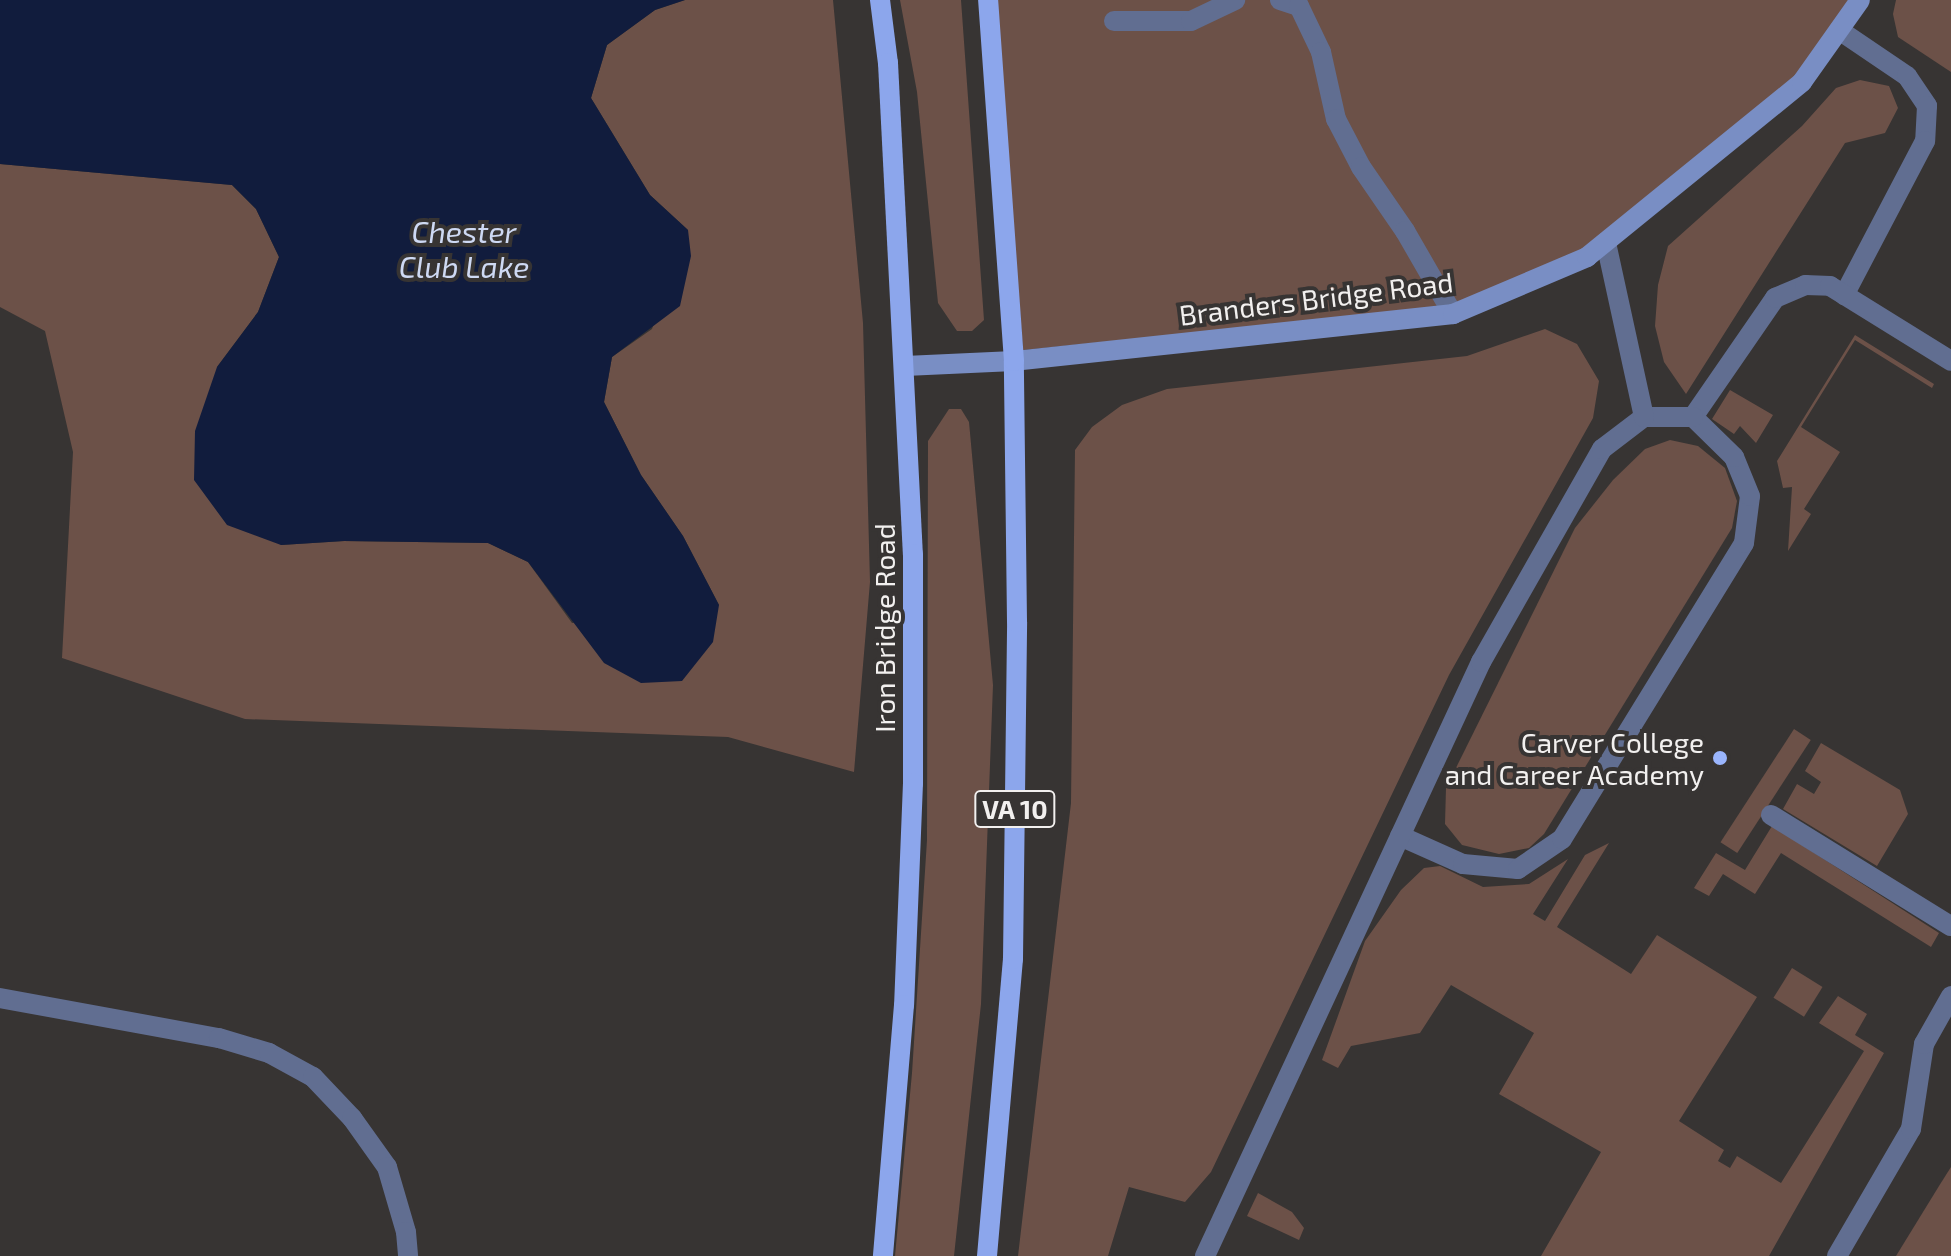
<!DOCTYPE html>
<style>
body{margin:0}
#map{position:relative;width:1951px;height:1256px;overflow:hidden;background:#373433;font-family:"Exo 2",sans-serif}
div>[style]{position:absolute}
.green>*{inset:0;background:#6c5148;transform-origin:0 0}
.water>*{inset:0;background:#111c3d}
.lane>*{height:20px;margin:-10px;padding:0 10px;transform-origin:10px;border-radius:10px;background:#616e91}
.street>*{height:20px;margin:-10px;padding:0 10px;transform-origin:10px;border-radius:10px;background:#616e91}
.secondary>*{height:20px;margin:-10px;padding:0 10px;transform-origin:10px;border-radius:10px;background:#798ec4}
.primary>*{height:20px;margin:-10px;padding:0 10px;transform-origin:10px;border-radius:10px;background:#8ca6ec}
.dots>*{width:22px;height:22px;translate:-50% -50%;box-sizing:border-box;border:4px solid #373433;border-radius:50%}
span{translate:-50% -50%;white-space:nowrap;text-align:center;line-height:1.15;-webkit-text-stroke:8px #373433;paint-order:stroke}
.shield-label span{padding:2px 6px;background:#373433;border:2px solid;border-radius:6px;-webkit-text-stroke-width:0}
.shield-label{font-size:26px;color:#f2f0ef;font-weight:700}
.street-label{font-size:28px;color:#f2f0ef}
.poi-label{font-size:28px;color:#f2f0ef}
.right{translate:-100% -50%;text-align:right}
.water-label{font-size:30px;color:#ced9f3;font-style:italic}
</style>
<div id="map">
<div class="green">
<i style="clip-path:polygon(685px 0,833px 0,863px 323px,870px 582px,854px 772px,728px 737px,245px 719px,62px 658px,73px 452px,45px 331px,0 307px,0 164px,232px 185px,256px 209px,279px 257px,258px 312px,217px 367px,281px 545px,344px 541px,488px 543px,528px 562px,572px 623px,719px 605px,683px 536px,641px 475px,604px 402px,612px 357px,652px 329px,688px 230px,650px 195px,591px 98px,607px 45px,655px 10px)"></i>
<i style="clip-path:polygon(900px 0,961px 0,984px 320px,972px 331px,957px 331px,938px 303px,917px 92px)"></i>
<i style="clip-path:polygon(995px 0,1850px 0,1793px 80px,1581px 251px,1462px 302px,1437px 309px,1023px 350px)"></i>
<i style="clip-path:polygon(1896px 0,1951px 0,1951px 72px,1898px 37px,1893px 14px)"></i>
<i style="clip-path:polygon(1860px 80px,1889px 86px,1898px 108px,1885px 133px,1845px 143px,1686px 394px,1664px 362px,1655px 326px,1658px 285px,1668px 246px,1802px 126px,1836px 88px)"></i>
<i style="clip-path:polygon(1545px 329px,1577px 344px,1599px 381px,1593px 418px,1449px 675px,1211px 1172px,1185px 1202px,1129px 1187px,1108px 1256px,1018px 1256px,1071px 803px,1075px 450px,1092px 427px,1122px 405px,1167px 389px,1467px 356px)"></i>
<i style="clip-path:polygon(1855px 335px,1934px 384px,1932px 388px,1855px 340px,1801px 427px,1840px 452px,1804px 509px,1811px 514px,1788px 551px,1792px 487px,1783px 488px,1777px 461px)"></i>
<i style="clip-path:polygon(1730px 390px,1773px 415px,1756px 443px,1740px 426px,1734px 434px,1712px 419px)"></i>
<i style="clip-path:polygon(949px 409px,961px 409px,969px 422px,993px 685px,981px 1004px,954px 1256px,895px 1256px,912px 1073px,927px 840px,928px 441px)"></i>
<i style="clip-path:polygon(1670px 440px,1698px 446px,1725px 468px,1737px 501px,1732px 528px,1544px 834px,1529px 848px,1499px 854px,1462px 845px,1445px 824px,1446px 788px,1575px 528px,1613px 480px,1645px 449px)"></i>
<i style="left:1794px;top:729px;width:20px;height:135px;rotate:33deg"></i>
<i style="clip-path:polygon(1821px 743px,1900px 790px,1908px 814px,1877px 866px,1783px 809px,1797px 784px,1814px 794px,1821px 782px,1805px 771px)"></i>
<i style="clip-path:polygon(1772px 826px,1939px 933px,1931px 947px,1781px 853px,1755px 894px,1723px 874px,1709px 896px,1694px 888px,1716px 853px,1745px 870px)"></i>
<i style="clip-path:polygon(1609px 843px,1557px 927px,1631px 974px,1657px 935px,1757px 997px,1679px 1121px,1724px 1150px,1718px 1161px,1730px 1168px,1737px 1156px,1781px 1183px,1864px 1051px,1819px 1023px,1838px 996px,1867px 1014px,1855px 1035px,1884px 1053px,1769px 1256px,1541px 1256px,1601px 1152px,1499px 1094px,1534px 1033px,1451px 985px,1420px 1033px,1351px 1046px,1338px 1068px,1322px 1060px,1365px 941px,1401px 890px,1424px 868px,1440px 866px,1483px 887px,1529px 884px,1568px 859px,1533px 914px,1545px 921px,1585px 855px)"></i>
<i style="left:1792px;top:968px;width:36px;height:35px;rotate:32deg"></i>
<i style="clip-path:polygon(1951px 1167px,1951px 1256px,1896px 1256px,1939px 1186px)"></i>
<i style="clip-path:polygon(1258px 1193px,1292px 1212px,1304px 1228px,1299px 1240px,1247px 1216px)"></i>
</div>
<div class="water">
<i style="clip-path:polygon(0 0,685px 0,655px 10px,607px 45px,591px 98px,650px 195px,688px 230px,691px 256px,680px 306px,612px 357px,604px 402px,641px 475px,683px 536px,719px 605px,713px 642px,682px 681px,641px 683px,604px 663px,528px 562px,488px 543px,344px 541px,281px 545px,227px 525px,194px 480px,195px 431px,217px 367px,258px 312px,279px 257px,256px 209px,232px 185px,0 164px)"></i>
</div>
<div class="lane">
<i style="left:1280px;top:0;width:20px;rotate:18deg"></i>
<i style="left:1299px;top:6px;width:51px;rotate:64.4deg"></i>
<i style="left:1321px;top:52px;width:69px;rotate:77.4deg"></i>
<i style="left:1336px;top:119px;width:54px;rotate:62.5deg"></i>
<i style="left:1361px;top:167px;width:78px;rotate:55.5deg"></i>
<i style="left:1405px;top:231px;width:96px;rotate:60deg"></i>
<i style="left:1114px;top:21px;width:77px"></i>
<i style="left:1191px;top:21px;width:49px;rotate:-25.5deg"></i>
<i style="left:1839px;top:30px;width:82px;rotate:34.1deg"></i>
<i style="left:1907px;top:76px;width:36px;rotate:56deg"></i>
<i style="left:1927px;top:106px;width:35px;rotate:93deg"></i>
<i style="left:1925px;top:141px;width:174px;rotate:117.7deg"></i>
<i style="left:1693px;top:417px;width:145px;rotate:-55.4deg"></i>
<i style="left:1775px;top:298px;width:33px;rotate:-23deg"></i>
<i style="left:1805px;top:285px;width:25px;rotate:2deg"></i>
<i style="left:1830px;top:286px;width:142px;rotate:31.8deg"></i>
<i style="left:1771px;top:815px;width:211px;rotate:31.7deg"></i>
<i style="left:1400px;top:836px;width:69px;rotate:24deg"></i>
<i style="left:1463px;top:864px;width:55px;rotate:5.2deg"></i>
<i style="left:1518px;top:869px;width:53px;rotate:-34.3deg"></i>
<i style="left:1562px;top:839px;width:347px;rotate:-58.4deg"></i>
<i style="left:1744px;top:543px;width:47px;rotate:-82.7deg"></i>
<i style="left:1750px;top:496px;width:42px;rotate:-112.3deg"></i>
<i style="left:1734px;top:457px;width:57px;rotate:-135.7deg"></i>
<i style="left:1693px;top:417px;width:49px;rotate:180deg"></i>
<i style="left:1205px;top:1256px;width:655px;rotate:-65.08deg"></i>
<i style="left:1481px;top:662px;width:245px;rotate:-60.4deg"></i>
<i style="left:1602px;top:449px;width:53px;rotate:-37.3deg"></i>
<i style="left:1644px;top:417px;width:179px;rotate:-102.3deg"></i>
<i style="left:1837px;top:1256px;width:147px;rotate:-59.8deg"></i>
<i style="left:1911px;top:1129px;width:86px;rotate:-81.3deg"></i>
<i style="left:1924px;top:1044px;width:55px;rotate:-60.6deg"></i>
</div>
<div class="street">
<i style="left:0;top:998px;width:223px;rotate:10.4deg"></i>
<i style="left:219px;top:1038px;width:52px;rotate:16.7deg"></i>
<i style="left:269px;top:1053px;width:50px;rotate:28.6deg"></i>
<i style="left:313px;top:1077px;width:57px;rotate:46.4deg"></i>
<i style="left:352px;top:1118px;width:60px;rotate:54.5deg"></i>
<i style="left:387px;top:1167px;width:68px;rotate:73.7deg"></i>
<i style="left:406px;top:1232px;width:24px;rotate:85deg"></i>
</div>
<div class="secondary">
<i style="left:905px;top:366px;width:109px;rotate:-2.6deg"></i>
<i style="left:1014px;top:361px;width:442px;rotate:-6.1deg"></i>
<i style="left:1453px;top:314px;width:146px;rotate:-23deg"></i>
<i style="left:1587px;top:257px;width:277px;rotate:-39.1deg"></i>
<i style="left:1802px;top:82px;width:100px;rotate:-54.7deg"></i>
</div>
<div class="primary">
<i style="left:880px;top:0;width:64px;rotate:82.8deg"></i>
<i style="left:888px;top:63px;width:492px;rotate:87.1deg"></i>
<i style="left:913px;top:554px;width:229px;rotate:90deg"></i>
<i style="left:913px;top:783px;width:222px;rotate:92.3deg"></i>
<i style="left:904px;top:1005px;width:252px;rotate:94.8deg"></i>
<i style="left:987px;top:1256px;width:298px;rotate:-85deg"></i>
<i style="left:1013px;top:959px;width:337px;rotate:-89.3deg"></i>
<i style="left:1017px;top:622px;width:261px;rotate:-90.7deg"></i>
<i style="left:1014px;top:361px;width:362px;rotate:-94.1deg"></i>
</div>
<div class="dots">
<i style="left:1720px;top:758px;background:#9ab5fd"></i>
</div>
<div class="shield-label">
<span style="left:1015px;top:809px">VA 10</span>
</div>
<div class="street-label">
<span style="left:1316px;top:298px;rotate:-7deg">Branders Bridge Road</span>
<span style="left:884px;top:628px;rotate:-90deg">Iron Bridge Road</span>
</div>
<div class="poi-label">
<span class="right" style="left:1704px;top:758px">Carver College<br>and Career Academy</span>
</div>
<div class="water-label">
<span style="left:464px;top:248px">Chester<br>Club Lake</span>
</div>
</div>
